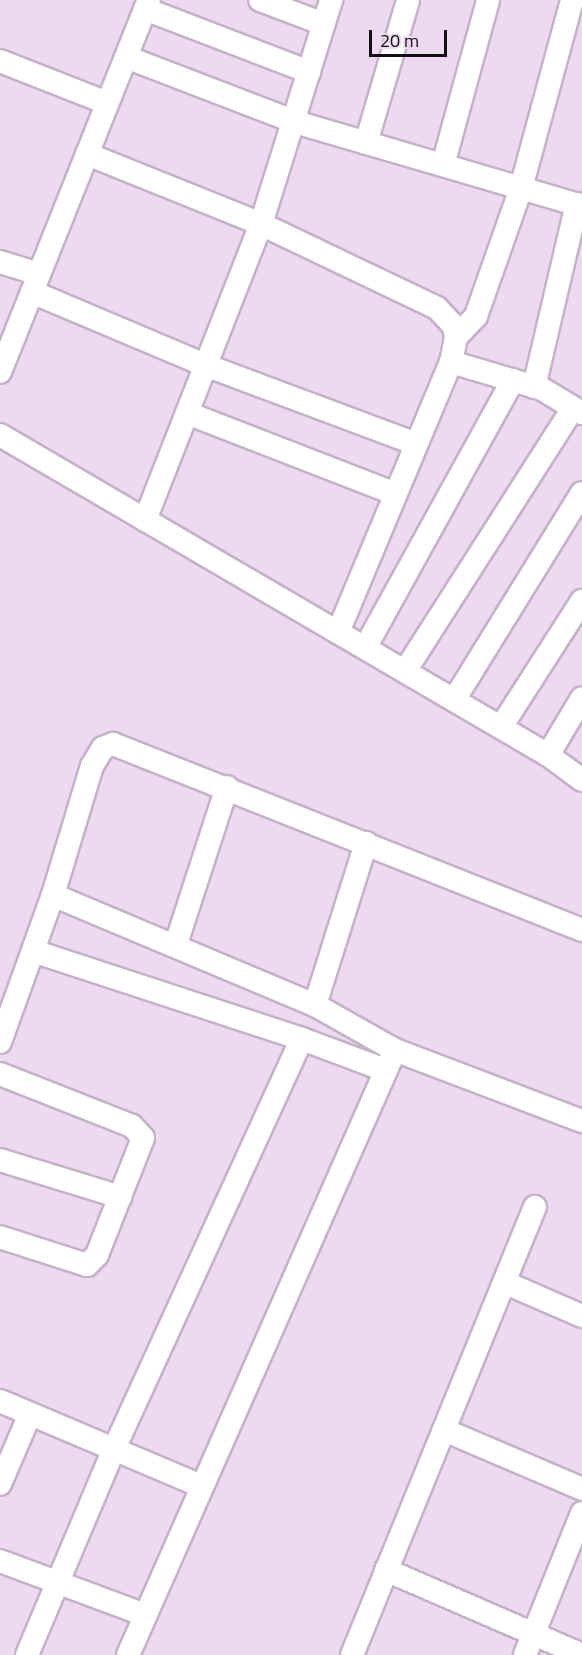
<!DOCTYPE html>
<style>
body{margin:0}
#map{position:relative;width:582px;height:1655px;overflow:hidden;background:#eddaf1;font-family:"Titillium Web",sans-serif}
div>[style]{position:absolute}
.roads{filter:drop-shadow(2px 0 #c4b2c8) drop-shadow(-2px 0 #c4b2c8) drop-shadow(0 2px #c4b2c8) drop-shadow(0 -2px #c4b2c8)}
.minor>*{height:22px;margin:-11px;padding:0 11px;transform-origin:11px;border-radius:11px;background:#fff}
span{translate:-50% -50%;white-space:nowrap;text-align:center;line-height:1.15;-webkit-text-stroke:6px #eddaf1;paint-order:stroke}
.scale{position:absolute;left:369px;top:30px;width:78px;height:27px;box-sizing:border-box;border:3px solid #130d14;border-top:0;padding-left:8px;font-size:18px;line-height:21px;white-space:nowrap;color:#130d14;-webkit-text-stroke:4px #eddaf1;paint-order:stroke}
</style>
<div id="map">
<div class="roads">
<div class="minor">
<i style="left:260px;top:0;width:68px;rotate:20.6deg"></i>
<i style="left:145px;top:9px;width:176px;rotate:21deg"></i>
<i style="left:126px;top:57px;width:181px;rotate:21deg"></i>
<i style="left:295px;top:122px;width:299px;rotate:16.3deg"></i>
<i style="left:0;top:61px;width:115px;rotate:21.4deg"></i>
<i style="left:366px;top:143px;width:149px;rotate:-73.6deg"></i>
<i style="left:87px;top:154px;width:188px;rotate:21.9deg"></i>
<i style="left:261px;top:224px;width:195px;rotate:25.5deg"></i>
<i style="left:437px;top:308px;width:25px;rotate:47deg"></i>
<i style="left:454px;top:326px;width:11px;rotate:80deg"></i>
<i style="left:456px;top:337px;width:25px;rotate:101deg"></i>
<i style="left:451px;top:362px;width:293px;rotate:112.7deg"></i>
<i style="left:443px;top:165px;width:171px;rotate:-74.7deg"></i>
<i style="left:0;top:262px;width:41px;rotate:17.1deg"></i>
<i style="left:32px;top:292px;width:188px;rotate:22.9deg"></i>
<i style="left:205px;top:365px;width:225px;rotate:20.5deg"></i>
<i style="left:456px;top:337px;width:29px;rotate:-46deg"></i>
<i style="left:476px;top:316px;width:136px;rotate:-70.6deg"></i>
<i style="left:521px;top:188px;width:195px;rotate:-74.8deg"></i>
<i style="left:451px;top:362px;width:95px;rotate:16.5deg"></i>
<i style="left:542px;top:389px;width:47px;rotate:31deg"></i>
<i style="left:0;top:372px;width:401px;rotate:-68.2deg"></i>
<i style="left:534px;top:387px;width:188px;rotate:-76.8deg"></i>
<i style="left:187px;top:413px;width:224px;rotate:21.2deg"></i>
<i style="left:0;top:435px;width:635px;rotate:30.28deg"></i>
<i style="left:548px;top:755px;width:42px;rotate:36.3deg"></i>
<i style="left:145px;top:520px;width:318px;rotate:-68.6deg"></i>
<i style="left:261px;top:224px;width:235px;rotate:-72.6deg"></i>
<i style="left:365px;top:648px;width:306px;rotate:-61.1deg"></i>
<i style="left:405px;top:671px;width:312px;rotate:-57.4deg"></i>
<i style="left:454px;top:700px;width:243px;rotate:-58.3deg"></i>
<i style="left:501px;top:727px;width:150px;rotate:-57.3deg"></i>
<i style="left:548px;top:755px;width:66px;rotate:-59.2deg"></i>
<i style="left:53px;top:895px;width:284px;rotate:22.8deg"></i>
<i style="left:315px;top:1005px;width:92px;rotate:29.4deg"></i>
<i style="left:395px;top:1050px;width:200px;rotate:20.8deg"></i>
<i style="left:176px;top:944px;width:165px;rotate:-72deg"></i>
<i style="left:33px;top:951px;width:283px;rotate:18.1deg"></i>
<i style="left:302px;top:1039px;width:89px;rotate:20.5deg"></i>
<i style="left:315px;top:1005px;width:170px;rotate:-72.5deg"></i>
<i style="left:0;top:1042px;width:156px;rotate:-70.2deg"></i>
<i style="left:53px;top:895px;width:135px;rotate:-73.2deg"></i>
<i style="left:92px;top:766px;width:21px;rotate:-59deg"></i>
<i style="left:103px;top:748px;width:11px;rotate:-22deg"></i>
<i style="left:113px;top:744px;width:505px;rotate:21.63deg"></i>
<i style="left:0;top:1074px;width:142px;rotate:21.5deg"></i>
<i style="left:132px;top:1126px;width:16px;rotate:47deg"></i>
<i style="left:143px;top:1138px;width:126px;rotate:111.5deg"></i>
<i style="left:97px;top:1255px;width:14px;rotate:135deg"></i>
<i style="left:87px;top:1265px;width:91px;rotate:-162.2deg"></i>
<i style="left:0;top:1160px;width:126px;rotate:17.1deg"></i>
<i style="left:506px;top:1283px;width:83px;rotate:23.5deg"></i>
<i style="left:0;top:1401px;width:218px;rotate:22.9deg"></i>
<i style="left:444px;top:1430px;width:150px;rotate:23.1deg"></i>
<i style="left:0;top:1484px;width:76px;rotate:-66.8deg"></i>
<i style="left:0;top:1561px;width:155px;rotate:20.4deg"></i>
<i style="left:386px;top:1570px;width:214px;rotate:23.4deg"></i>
<i style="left:27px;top:1655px;width:224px;rotate:-67.1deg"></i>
<i style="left:114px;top:1449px;width:451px;rotate:-65.4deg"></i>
<i style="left:128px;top:1655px;width:661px;rotate:-66.19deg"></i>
<i style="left:352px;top:1655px;width:484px;rotate:-67.8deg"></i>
<i style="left:525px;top:1655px;width:153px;rotate:-68.1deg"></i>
</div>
</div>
<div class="scale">20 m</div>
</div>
